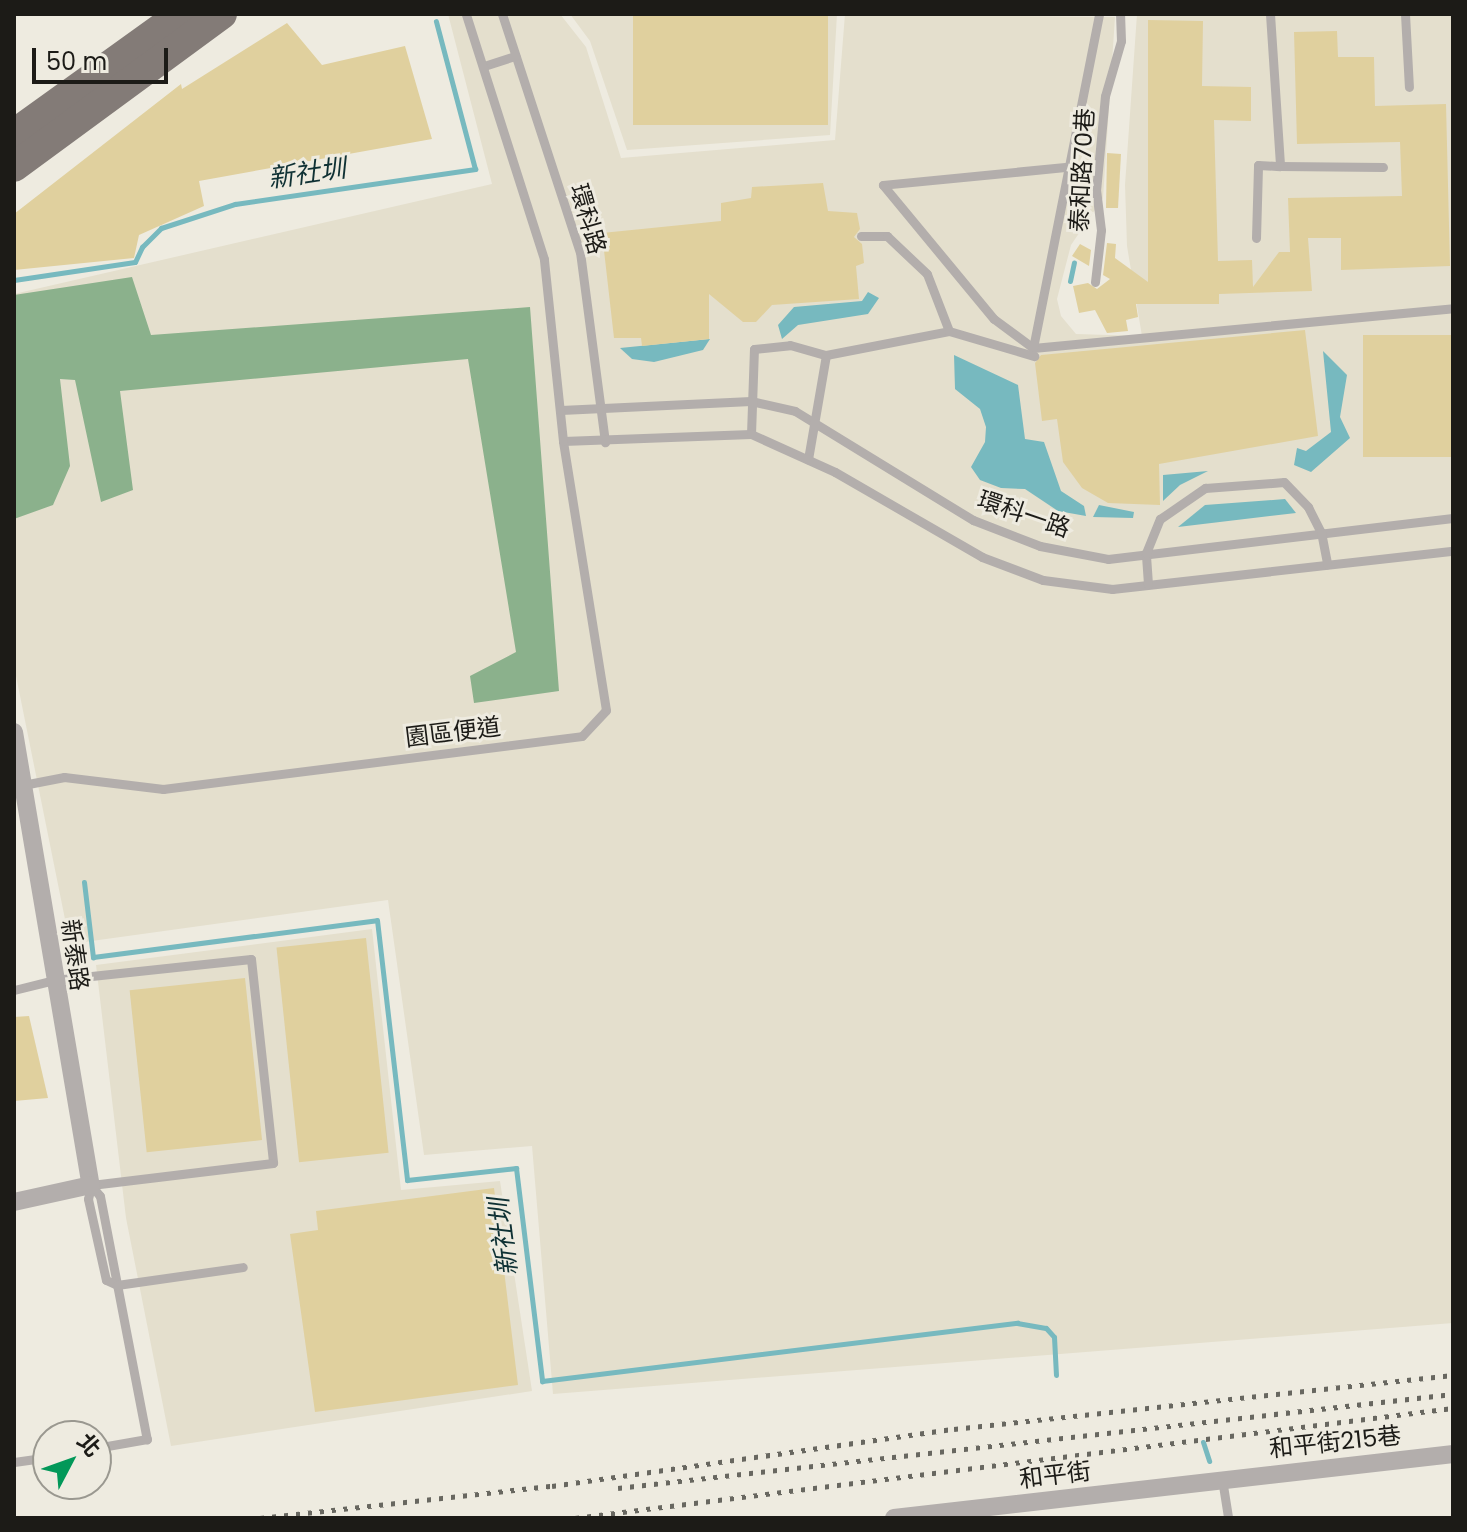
<!DOCTYPE html>
<meta charset="utf-8">
<style>
body{margin:0}
#map{position:relative;width:1467px;height:1532px;overflow:hidden;background:#eeebe0;font-family:Poppins,"Noto Sans TC",sans-serif}
div>[style]{position:absolute}
.built>*{inset:0;background:#e4dfcd}
.forest>*{inset:0;background:#8bb18c}
.water>*{inset:0;background:#77b9bf}
.stream>*{height:5px;margin:-2.5px;padding:0 2.5px;transform-origin:2.5px;border-radius:2.5px;background:#77b9bf}
.building>*{inset:0;background:#e0d09e;transform-origin:0 0}
.service>*{height:9px;margin:-4.5px;padding:0 4.5px;transform-origin:4.5px;border-radius:4.5px;background:#b3aeac}
.minor>*{height:18px;margin:-9px;padding:0 9px;transform-origin:9px;border-radius:9px;background:#b3aeac}
.primary>*{height:30px;margin:-15px;padding:0 15px;transform-origin:15px;border-radius:15px;background:#837b77}
.rail>*{height:5px;margin-top:-2.5px;transform-origin:0;background:repeating-linear-gradient(90deg,#686760 0 4px,transparent 0 12px)}
span{translate:-50% -50%;white-space:nowrap;text-align:center;line-height:1.15;-webkit-text-stroke:6px #eeebe0;paint-order:stroke}
.street-label{font-size:24px;color:#1c1b17}
.water-label{font-size:26px;color:#0f3134;font-style:italic}
.frame{position:absolute;inset:0;border:16px solid #1c1b17;pointer-events:none}
.north{position:absolute;left:32px;top:1420px;width:80px;height:80px;box-sizing:border-box;background:#eeebe0;border:2px solid #9a9890;border-radius:50%;rotate:49deg;font-size:22px;font-weight:700;line-height:32px;text-align:center;color:#1c1b17}
.north::after{content:'';display:block;margin:auto;width:28px;height:36px;background:#029859;clip-path:polygon(50% 0,100% 100%,50% 72%,0 100%)}
.scale{position:absolute;left:32px;top:48px;width:136px;height:36px;box-sizing:border-box;border:4px solid #1c1b17;border-top:0;padding-left:10px;font-size:24px;line-height:28px;white-space:nowrap;color:#1c1b17;-webkit-text-stroke:6px #eeebe0;paint-order:stroke}
</style>
<div id="map">
<div class="built">
<i style="clip-path:polygon(448px 14px,560px 14px,586px 47px,621px 158px,835px 140px,845px 14px,1115px 17px,1103px 198px,1071px 245px,1057px 299px,1061px 316px,1076px 334px,1142px 336px,1127px 246px,1125px 185px,1137px 14px,1453px 14px,1453px 1323px,553px 1394px,532px 1146px,424px 1155px,388px 900px,70px 944px,14px 666px,14px 294px,492px 184px)"></i>
<i style="clip-path:polygon(570px 14px,837px 14px,830px 135px,627px 150px,590px 41px)"></i>
<i style="clip-path:polygon(372px 929px,401px 1190px,500px 1181px,532px 1391px,171px 1446px,126px 1218px,96px 965px)"></i>
</div>
<div class="forest">
<i style="clip-path:polygon(132px 277px,151px 335px,530px 307px,559px 691px,474px 703px,470px 676px,516px 652px,468px 359px,120px 391px,133px 490px,101px 502px,75px 380px,60px 379px,70px 466px,53px 505px,14px 519px,14px 295px)"></i>
</div>
<div class="water">
<i style="clip-path:polygon(868px 292px,879px 298px,868px 314px,798px 325px,782px 339px,778px 325px,794px 307px,862px 301px)"></i>
<i style="clip-path:polygon(710px 339px,703px 350px,654px 362px,632px 359px,620px 348px)"></i>
<i style="clip-path:polygon(1323px 351px,1347px 375px,1340px 417px,1350px 438px,1311px 472px,1294px 465px,1297px 448px,1306px 451px,1331px 432px)"></i>
<i style="clip-path:polygon(954px 355px,1018px 385px,1025px 439px,1044px 442px,1061px 491px,1084px 506px,1086px 516px,1058px 511px,1025px 489px,1001px 488px,980px 480px,971px 467px,985px 442px,986px 427px,980px 409px,955px 389px)"></i>
<i style="clip-path:polygon(1208px 471px,1180px 485px,1163px 501px,1163px 475px)"></i>
<i style="clip-path:polygon(1285px 499px,1296px 513px,1178px 527px,1205px 505px)"></i>
<i style="clip-path:polygon(1099px 505px,1134px 512px,1133px 518px,1093px 517px)"></i>
</div>
<div class="stream">
<i style="left:14px;top:280px;width:122px;rotate:-8.5deg"></i>
<i style="left:135px;top:262px;width:17px;rotate:-65deg"></i>
<i style="left:142px;top:247px;width:27px;rotate:-45deg"></i>
<i style="left:161px;top:228px;width:78px;rotate:-18deg"></i>
<i style="left:235px;top:204px;width:243px;rotate:-8.3deg"></i>
<i style="left:475px;top:169px;width:153px;rotate:-104.8deg"></i>
<i style="left:1070px;top:281px;width:19px;rotate:-78deg"></i>
<i style="left:84px;top:882px;width:76px;rotate:83.2deg"></i>
<i style="left:93px;top:957px;width:286px;rotate:-7.4deg"></i>
<i style="left:377px;top:920px;width:262px;rotate:83.4deg"></i>
<i style="left:407px;top:1180px;width:110px;rotate:-6.3deg"></i>
<i style="left:516px;top:1168px;width:215px;rotate:83deg"></i>
<i style="left:542px;top:1381px;width:479px;rotate:-7deg"></i>
<i style="left:1017px;top:1323px;width:29px;rotate:10deg"></i>
<i style="left:1046px;top:1328px;width:12px;rotate:48deg"></i>
<i style="left:1054px;top:1337px;width:38px;rotate:87deg"></i>
<i style="left:1203px;top:1442px;width:20px;rotate:72deg"></i>
</div>
<div class="building">
<i style="left:633px;top:14px;width:195px;height:111px"></i>
<i style="clip-path:polygon(1148px 20px,1203px 21px,1202px 86px,1251px 87px,1251px 121px,1214px 120px,1218px 261px,1252px 260px,1253px 287px,1279px 252px,1290px 252px,1288px 198px,1402px 196px,1400px 142px,1297px 144px,1294px 32px,1337px 31px,1338px 57px,1374px 57px,1375px 106px,1446px 104px,1450px 266px,1341px 270px,1341px 238px,1308px 238px,1312px 291px,1219px 294px,1219px 304px,1136px 304px,1138px 317px,1126px 320px,1128px 331px,1107px 333px,1095px 310px,1079px 313px,1073px 286px,1088px 283px,1097px 289px,1110px 279px,1103px 275px,1107px 243px,1116px 244px,1115px 258px,1148px 282px)"></i>
<i style="clip-path:polygon(287px 23px,322px 65px,405px 46px,432px 139px,199px 181px,204px 206px,139px 235px,134px 258px,14px 270px,14px 214px,181px 84px,182px 89px)"></i>
<i style="clip-path:polygon(1107px 153px,1121px 154px,1118px 208px,1106px 208px)"></i>
<i style="clip-path:polygon(823px 183px,828px 211px,857px 213px,860px 229px,854px 237px,862px 244px,864px 263px,856px 266px,859px 299px,772px 305px,756px 322px,743px 322px,709px 294px,709px 339px,642px 346px,641px 338px,614px 338px,602px 233px,721px 221px,721px 203px,751px 198px,752px 187px)"></i>
<i style="clip-path:polygon(1080px 244px,1091px 250px,1089px 266px,1072px 256px)"></i>
<i style="clip-path:polygon(1305px 330px,1318px 436px,1159px 464px,1160px 505px,1108px 503px,1082px 488px,1063px 462px,1057px 419px,1042px 421px,1035px 363px,1041px 355px)"></i>
<i style="left:1453px;top:335px;width:122px;height:90px;rotate:90deg"></i>
<i style="left:366px;top:938px;width:216px;height:90px;rotate:84deg"></i>
<i style="left:245px;top:978px;width:163px;height:116px;rotate:84deg"></i>
<i style="clip-path:polygon(29px 1016px,48px 1098px,14px 1101px,14px 1017px)"></i>
<i style="clip-path:polygon(494px 1188px,518px 1385px,315px 1412px,290px 1234px,318px 1230px,316px 1211px)"></i>
</div>
<div class="service">
<i style="left:502px;top:14px;width:250px;rotate:71.9deg"></i>
<i style="left:580px;top:252px;width:192px;rotate:82.5deg"></i>
<i style="left:1270px;top:14px;width:152px;rotate:86.2deg"></i>
<i style="left:1280px;top:166px;width:103px;rotate:0.6deg"></i>
<i style="left:1405px;top:14px;width:73px;rotate:86.9deg"></i>
<i style="left:484px;top:66px;width:33px;rotate:-18deg"></i>
<i style="left:1065px;top:167px;width:183px;rotate:174.4deg"></i>
<i style="left:883px;top:185px;width:174px;rotate:50.4deg"></i>
<i style="left:994px;top:319px;width:49px;rotate:36.6deg"></i>
<i style="left:1033px;top:348px;width:422px;rotate:-5.4deg"></i>
<i style="left:861px;top:236px;width:26px"></i>
<i style="left:887px;top:236px;width:55px;rotate:43.5deg"></i>
<i style="left:927px;top:274px;width:61px;rotate:68.9deg"></i>
<i style="left:1256px;top:238px;width:73px;rotate:-88.4deg"></i>
<i style="left:1258px;top:165px;width:22px;rotate:3deg"></i>
<i style="left:1095px;top:282px;width:52px;rotate:-83.4deg"></i>
<i style="left:1101px;top:230px;width:39px;rotate:-97deg"></i>
<i style="left:1096px;top:191px;width:95px;rotate:-84.6deg"></i>
<i style="left:1105px;top:96px;width:57px;rotate:-73.8deg"></i>
<i style="left:1121px;top:41px;width:27px;rotate:-92deg"></i>
<i style="left:1033px;top:348px;width:340px;rotate:-78.8deg"></i>
<i style="left:826px;top:355px;width:125px;rotate:-11deg"></i>
<i style="left:949px;top:331px;width:89px;rotate:16.4deg"></i>
<i style="left:561px;top:410px;width:190px;rotate:-2.7deg"></i>
<i style="left:751px;top:401px;width:45px;rotate:12.8deg"></i>
<i style="left:795px;top:411px;width:209px;rotate:31.5deg"></i>
<i style="left:973px;top:520px;width:72px;rotate:21.2deg"></i>
<i style="left:1040px;top:546px;width:69px;rotate:10.8deg"></i>
<i style="left:1108px;top:559px;width:347px;rotate:-6.8deg"></i>
<i style="left:751px;top:434px;width:85px;rotate:-88deg"></i>
<i style="left:754px;top:349px;width:36px;rotate:-6deg"></i>
<i style="left:790px;top:345px;width:37px;rotate:16deg"></i>
<i style="left:826px;top:355px;width:106px;rotate:99.8deg"></i>
<i style="left:563px;top:441px;width:188px;rotate:-2.1deg"></i>
<i style="left:751px;top:434px;width:92px;rotate:24.3deg"></i>
<i style="left:835px;top:472px;width:170px;rotate:30deg"></i>
<i style="left:982px;top:557px;width:65px;rotate:20.7deg"></i>
<i style="left:1043px;top:580px;width:70px;rotate:7.4deg"></i>
<i style="left:1112px;top:589px;width:343px;rotate:-6.4deg"></i>
<i style="left:1148px;top:584px;width:31px;rotate:-94deg"></i>
<i style="left:1146px;top:553px;width:37px;rotate:-68deg"></i>
<i style="left:1160px;top:519px;width:55px;rotate:-34.6deg"></i>
<i style="left:1205px;top:488px;width:79px;rotate:-4.3deg"></i>
<i style="left:1284px;top:482px;width:35px;rotate:46deg"></i>
<i style="left:1308px;top:507px;width:28px;rotate:63deg"></i>
<i style="left:1321px;top:532px;width:33px;rotate:79deg"></i>
<i style="left:23px;top:785px;width:42px;rotate:-11deg"></i>
<i style="left:64px;top:777px;width:100px;rotate:6.9deg"></i>
<i style="left:163px;top:789px;width:422px;rotate:-7.2deg"></i>
<i style="left:582px;top:736px;width:35px;rotate:-47deg"></i>
<i style="left:606px;top:710px;width:272px;rotate:-99.1deg"></i>
<i style="left:563px;top:441px;width:183px;rotate:-96deg"></i>
<i style="left:544px;top:259px;width:257px;rotate:-107.7deg"></i>
<i style="left:14px;top:990px;width:41px;rotate:-14deg"></i>
<i style="left:54px;top:980px;width:198px;rotate:-6.1deg"></i>
<i style="left:251px;top:959px;width:205px;rotate:83.8deg"></i>
<i style="left:273px;top:1163px;width:183px;rotate:173.1deg"></i>
<i style="left:91px;top:1185px;width:14px;rotate:51deg"></i>
<i style="left:100px;top:1196px;width:248px;rotate:79.1deg"></i>
<i style="left:147px;top:1439px;width:52px;rotate:170deg"></i>
<i style="left:91px;top:1186px;width:13px;rotate:103deg"></i>
<i style="left:88px;top:1199px;width:83px;rotate:77.5deg"></i>
<i style="left:106px;top:1280px;width:12px;rotate:24deg"></i>
<i style="left:117px;top:1285px;width:127px;rotate:-8.1deg"></i>
<i style="left:14px;top:1462px;width:34px;rotate:-8deg"></i>
<i style="left:1222px;top:1479px;width:39px;rotate:81deg"></i>
</div>
<div class="minor">
<i style="left:14px;top:732px;width:459px;rotate:80.4deg"></i>
<i style="left:91px;top:1185px;width:79px;rotate:167.6deg"></i>
<i style="left:894px;top:1518px;width:563px;rotate:-6.53deg"></i>
</div>
<div class="primary">
<i style="left:14px;top:134px;width:206px;rotate:-35.7deg"></i>
<i style="left:14px;top:167px;width:258px;rotate:-36.3deg"></i>
</div>
<div class="rail">
<i style="left:618px;top:1488px;width:840px;rotate:-6.42deg"></i>
<i style="left:260px;top:1518px;width:294px;rotate:-6.3deg"></i>
<i style="left:552px;top:1486px;width:406px;rotate:-8.1deg"></i>
<i style="left:954px;top:1429px;width:502px;rotate:-6.18deg"></i>
<i style="left:575px;top:1518px;width:885px;rotate:-7.14deg"></i>
</div>
<div class="street-label">
<span style="left:1082px;top:170px;rotate:-87deg">泰和路70巷</span>
<span style="left:588px;top:219px;rotate:74deg">環科路</span>
<span style="left:1024px;top:514px;rotate:19deg">環科一路</span>
<span style="left:453px;top:732px;rotate:-7deg">園區便道</span>
<span style="left:75px;top:955px;rotate:82deg">新泰路</span>
<span style="left:1335px;top:1442px;rotate:-6deg">和平街215巷</span>
<span style="left:1055px;top:1475px;rotate:-7deg">和平街</span>
</div>
<div class="water-label">
<span style="left:307px;top:174px;rotate:-8deg">新社圳</span>
<span style="left:504px;top:1237px;rotate:-97deg">新社圳</span>
</div>
<div class="frame"></div>
<div class="north">北</div>
<div class="scale">50 m</div>
</div>
